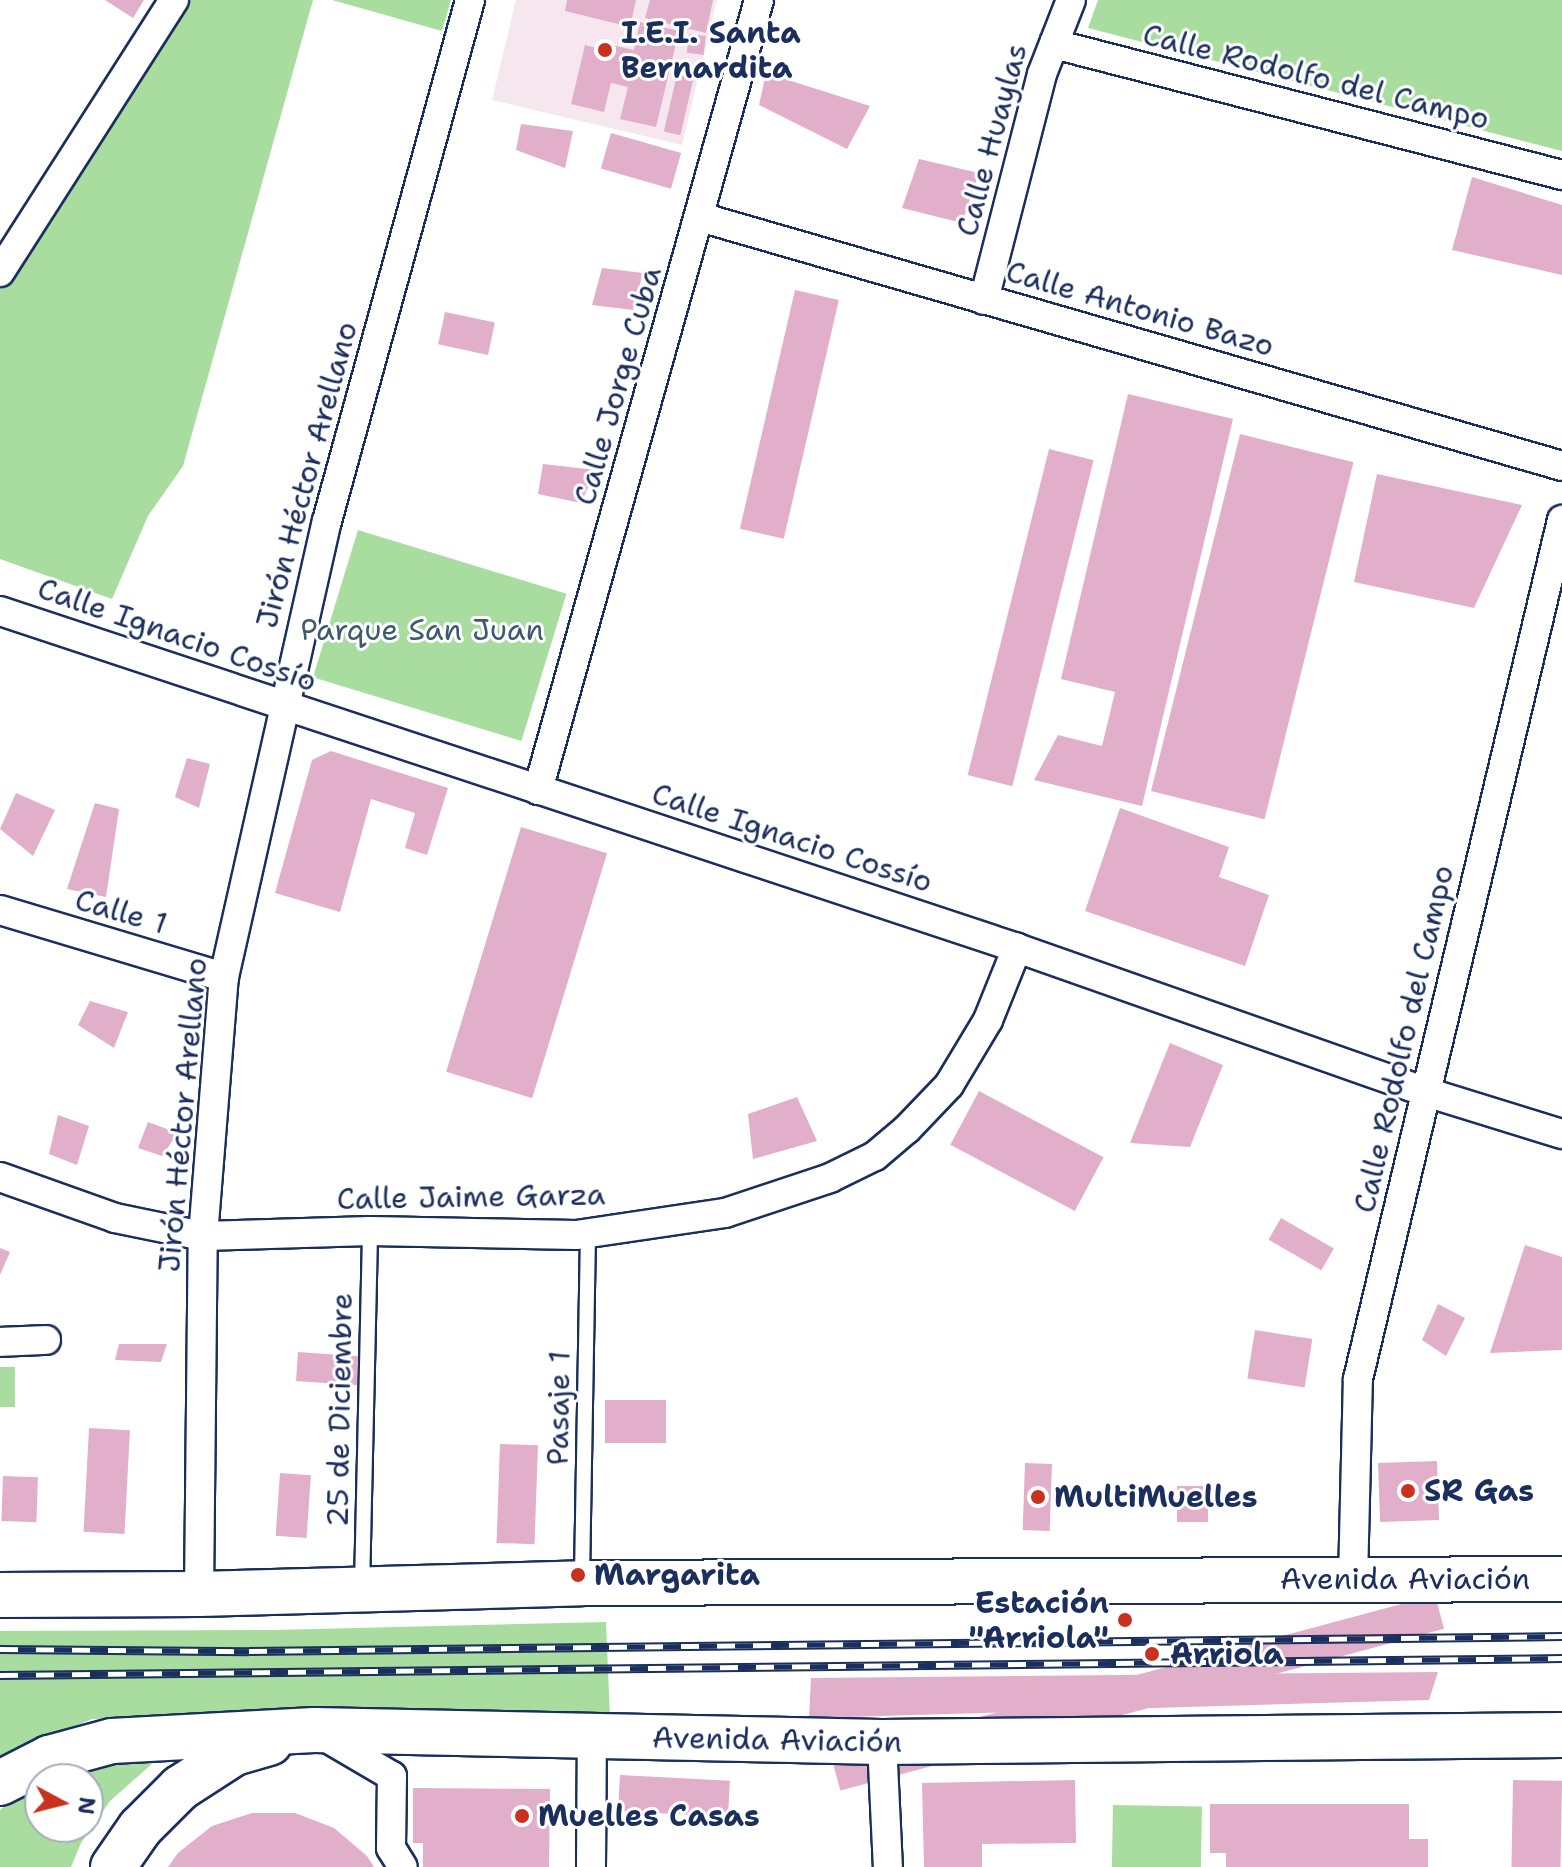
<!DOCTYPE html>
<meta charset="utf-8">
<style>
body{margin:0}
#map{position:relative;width:1562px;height:1867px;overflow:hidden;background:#fff;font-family:"Shantell Sans",sans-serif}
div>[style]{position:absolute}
.built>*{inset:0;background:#f6e7ef}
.green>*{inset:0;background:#a9dda0;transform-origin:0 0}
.building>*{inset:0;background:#e2afcb;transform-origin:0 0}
.roads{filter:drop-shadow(2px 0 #1b2f5e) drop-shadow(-2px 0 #1b2f5e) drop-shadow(0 2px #1b2f5e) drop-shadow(0 -2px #1b2f5e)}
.lane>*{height:14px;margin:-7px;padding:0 7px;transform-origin:7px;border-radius:7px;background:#fff}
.street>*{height:28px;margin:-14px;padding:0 14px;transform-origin:14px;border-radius:14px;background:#fff}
.primary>*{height:44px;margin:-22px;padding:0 22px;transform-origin:22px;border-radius:22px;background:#fff}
.rail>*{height:9px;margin-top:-4.5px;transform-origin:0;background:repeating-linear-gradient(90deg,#fff 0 18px,#1b2f5e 0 36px);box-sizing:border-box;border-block:2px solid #1b2f5e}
.dots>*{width:22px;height:22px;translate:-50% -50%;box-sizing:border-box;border:4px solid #fff;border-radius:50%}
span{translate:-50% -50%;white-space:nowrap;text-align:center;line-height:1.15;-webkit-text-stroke:6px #fff;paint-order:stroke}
.poi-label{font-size:30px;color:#1b2f5e;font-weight:700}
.left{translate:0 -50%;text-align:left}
.right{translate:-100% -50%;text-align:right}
.street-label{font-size:30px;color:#1b2f5e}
.park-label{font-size:30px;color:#3e5a6e}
.north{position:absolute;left:24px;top:1763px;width:80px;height:80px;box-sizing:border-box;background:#fff;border:2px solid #a4acbf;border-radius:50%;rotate:97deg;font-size:22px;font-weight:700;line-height:32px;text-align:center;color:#1b2f5e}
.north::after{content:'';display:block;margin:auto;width:28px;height:36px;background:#c8321e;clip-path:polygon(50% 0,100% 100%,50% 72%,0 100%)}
</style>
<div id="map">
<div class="built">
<i style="clip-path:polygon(516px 0,717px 0,682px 145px,492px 100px)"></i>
</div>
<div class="green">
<i style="clip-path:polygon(190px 0,313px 0,183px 466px,148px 516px,112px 599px,0 559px,0 288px)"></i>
<i style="clip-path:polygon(332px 0,451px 0,442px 31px)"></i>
<i style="clip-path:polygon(1098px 0,1562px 0,1562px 151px,1088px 28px)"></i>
<i style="left:358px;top:530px;width:218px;height:154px;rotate:17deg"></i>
<i style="left:0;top:1367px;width:15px;height:40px"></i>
<i style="clip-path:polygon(606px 1622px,610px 1717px,538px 1712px,92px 1719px,0 1758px,0 1631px,273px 1630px)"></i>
<i style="clip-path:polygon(161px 1756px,110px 1801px,81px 1843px,71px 1867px,0 1867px,0 1810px,17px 1796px,40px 1784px,40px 1827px,88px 1827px,88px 1779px,51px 1779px,62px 1773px)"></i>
<i style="left:1113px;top:1805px;width:89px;height:62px;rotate:1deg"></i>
</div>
<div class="building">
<i style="clip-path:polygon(105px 0,144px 0,133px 18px)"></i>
<i style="clip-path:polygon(567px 0,636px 0,630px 27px,565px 11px)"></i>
<i style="clip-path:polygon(650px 0,713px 0,706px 33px,645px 18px)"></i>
<i style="clip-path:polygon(640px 22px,679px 31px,656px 127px,620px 119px,628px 87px,611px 83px,604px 112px,571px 104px,585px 45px,607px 51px,608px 44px,634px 50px)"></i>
<i style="left:689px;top:34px;width:17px;height:19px;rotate:7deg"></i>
<i style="left:678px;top:70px;width:17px;height:63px;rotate:13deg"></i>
<i style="clip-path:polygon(766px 73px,870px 106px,847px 149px,759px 105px)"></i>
<i style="clip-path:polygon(521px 124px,573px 131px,565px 168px,516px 150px)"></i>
<i style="left:611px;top:133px;width:73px;height:37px;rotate:16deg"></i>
<i style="clip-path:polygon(919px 159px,979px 173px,962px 223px,902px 208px)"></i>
<i style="clip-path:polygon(1472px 177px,1562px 205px,1562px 275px,1452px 250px)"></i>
<i style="clip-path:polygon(602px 268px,643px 273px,633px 310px,592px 305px)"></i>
<i style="left:795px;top:290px;width:45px;height:245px;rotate:13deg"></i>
<i style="left:445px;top:312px;width:51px;height:33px;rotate:12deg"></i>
<i style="clip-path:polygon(1128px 394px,1233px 419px,1142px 806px,1034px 780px,1058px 735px,1102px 746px,1115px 692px,1061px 679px)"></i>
<i style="left:1240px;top:434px;width:117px;height:368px;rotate:14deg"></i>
<i style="left:1049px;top:449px;width:46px;height:336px;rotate:14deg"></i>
<i style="clip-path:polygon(543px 464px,596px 470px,581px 503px,538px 494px)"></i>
<i style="clip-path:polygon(1377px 474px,1522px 505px,1474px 608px,1354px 582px)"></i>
<i style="clip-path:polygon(331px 751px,448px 788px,427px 855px,405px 848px,415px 813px,371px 799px,340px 912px,275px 893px,312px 760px)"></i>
<i style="clip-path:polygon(187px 758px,210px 764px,199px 808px,175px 797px)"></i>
<i style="clip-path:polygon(16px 793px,55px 810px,33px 856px,0 829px)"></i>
<i style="clip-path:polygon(95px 803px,119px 809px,106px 897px,67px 889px)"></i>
<i style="clip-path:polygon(1120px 808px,1229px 847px,1219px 877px,1269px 895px,1245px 966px,1085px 911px)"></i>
<i style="left:521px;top:827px;width:90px;height:256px;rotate:17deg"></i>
<i style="clip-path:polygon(90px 1001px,128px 1012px,114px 1048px,78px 1025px)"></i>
<i style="clip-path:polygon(1170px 1043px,1223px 1065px,1190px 1147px,1130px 1143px)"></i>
<i style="left:979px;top:1091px;width:141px;height:61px;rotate:28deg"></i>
<i style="clip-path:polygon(797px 1097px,817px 1141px,753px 1159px,748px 1114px)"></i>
<i style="clip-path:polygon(58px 1115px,89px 1126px,77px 1165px,49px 1154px)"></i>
<i style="clip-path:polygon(148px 1122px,178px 1133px,162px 1156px,138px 1148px)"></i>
<i style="left:1281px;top:1218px;width:61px;height:25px;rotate:30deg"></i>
<i style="clip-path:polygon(1525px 1245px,1562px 1257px,1562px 1350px,1490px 1353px)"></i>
<i style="clip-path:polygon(0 1248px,10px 1252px,0 1275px)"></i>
<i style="clip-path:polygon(1438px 1304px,1465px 1318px,1446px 1356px,1422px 1340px)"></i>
<i style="left:1255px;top:1330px;width:58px;height:49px;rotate:9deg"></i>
<i style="clip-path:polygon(119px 1344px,167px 1344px,161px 1362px,115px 1360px)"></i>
<i style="left:298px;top:1352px;width:61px;height:29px;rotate:4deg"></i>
<i style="left:605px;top:1400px;width:61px;height:43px"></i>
<i style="left:89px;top:1428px;width:41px;height:104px;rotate:3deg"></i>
<i style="left:500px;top:1444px;width:38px;height:99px;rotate:2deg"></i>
<i style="left:1437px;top:1461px;width:59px;height:59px;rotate:88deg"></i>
<i style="left:1025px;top:1463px;width:27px;height:67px;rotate:2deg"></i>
<i style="left:280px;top:1473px;width:31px;height:63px;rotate:4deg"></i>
<i style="left:3px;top:1476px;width:35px;height:45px;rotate:2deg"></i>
<i style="left:1177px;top:1486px;width:31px;height:36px"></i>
<i style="left:1435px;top:1595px;width:35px;height:625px;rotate:75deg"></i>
<i style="clip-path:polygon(1438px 1672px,1429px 1700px,809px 1718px,811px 1678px)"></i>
<i style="left:620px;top:1775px;width:110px;height:36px;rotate:3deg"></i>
<i style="clip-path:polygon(1075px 1780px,1076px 1843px,982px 1844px,982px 1867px,924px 1867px,922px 1783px)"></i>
<i style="left:1513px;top:1780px;width:49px;height:87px;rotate:1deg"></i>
<i style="clip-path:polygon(413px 1788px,550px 1789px,549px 1867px,423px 1867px,423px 1843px,413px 1843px)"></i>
<i style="clip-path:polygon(1210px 1804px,1409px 1804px,1409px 1839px,1428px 1839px,1428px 1867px,1226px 1867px,1226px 1853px,1210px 1853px)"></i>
<i style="clip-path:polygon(252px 1813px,295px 1813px,334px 1828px,367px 1856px,374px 1867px,168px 1867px,178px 1853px,212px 1826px)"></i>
</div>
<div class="roads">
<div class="lane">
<i style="left:582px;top:1577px;width:344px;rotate:-89deg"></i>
<i style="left:362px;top:1587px;width:356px;rotate:-88.7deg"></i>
</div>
<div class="street">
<i style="left:1054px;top:44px;width:525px;rotate:14.46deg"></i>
<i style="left:700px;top:217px;width:897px;rotate:16.11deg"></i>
<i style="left:0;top:272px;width:323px;rotate:-57.4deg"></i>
<i style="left:984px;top:300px;width:233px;rotate:-75.6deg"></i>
<i style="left:1042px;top:74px;width:79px;rotate:-68.6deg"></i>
<i style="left:0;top:611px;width:1071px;rotate:18.33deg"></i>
<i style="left:1017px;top:948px;width:434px;rotate:19.4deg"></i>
<i style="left:1426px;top:1092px;width:142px;rotate:17.2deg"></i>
<i style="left:538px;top:790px;width:820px;rotate:-74.37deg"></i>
<i style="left:0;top:910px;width:234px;rotate:16.7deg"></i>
<i style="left:0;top:1177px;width:122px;rotate:19.6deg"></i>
<i style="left:115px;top:1218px;width:90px;rotate:11.6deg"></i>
<i style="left:203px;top:1236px;width:167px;rotate:-1.7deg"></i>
<i style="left:370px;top:1231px;width:206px;rotate:1.1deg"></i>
<i style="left:576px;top:1235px;width:151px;rotate:-8.4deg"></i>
<i style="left:725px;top:1213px;width:111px;rotate:-18.4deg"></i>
<i style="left:830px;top:1178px;width:50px;rotate:-26.1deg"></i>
<i style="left:875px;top:1156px;width:42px;rotate:-40.2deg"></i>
<i style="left:907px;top:1129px;width:61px;rotate:-46.3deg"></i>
<i style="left:949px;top:1085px;width:76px;rotate:-59deg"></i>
<i style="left:988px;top:1020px;width:78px;rotate:-68.1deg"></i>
<i style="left:0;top:1342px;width:46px;rotate:-2.5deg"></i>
<i style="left:1353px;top:1580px;width:201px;rotate:-88.6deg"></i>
<i style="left:1358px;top:1379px;width:883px;rotate:-76.64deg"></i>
<i style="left:199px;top:1594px;width:358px;rotate:-89.4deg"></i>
<i style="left:203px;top:1236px;width:260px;rotate:-85.4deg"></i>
<i style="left:224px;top:977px;width:467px;rotate:-77.3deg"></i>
<i style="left:327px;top:521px;width:540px;rotate:-74.65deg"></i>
<i style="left:322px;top:1735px;width:81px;rotate:30.4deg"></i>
<i style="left:392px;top:1776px;width:72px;rotate:90.8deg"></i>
<i style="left:391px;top:1848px;width:22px;rotate:58deg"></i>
<i style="left:882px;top:1742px;width:125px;rotate:87.3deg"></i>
<i style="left:591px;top:1867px;width:129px;rotate:-89.6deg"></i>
</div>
<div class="primary">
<i style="left:0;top:1595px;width:199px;rotate:-0.3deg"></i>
<i style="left:199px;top:1594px;width:383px;rotate:-1.6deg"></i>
<i style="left:582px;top:1583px;width:980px;rotate:-0.23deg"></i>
<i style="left:0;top:1783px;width:55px;rotate:-27deg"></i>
<i style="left:49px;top:1758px;width:65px;rotate:-15.1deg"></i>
<i style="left:112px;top:1741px;width:202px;rotate:-3.1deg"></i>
<i style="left:314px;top:1730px;width:568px;rotate:1.21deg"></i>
<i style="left:882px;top:1742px;width:680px;rotate:-0.59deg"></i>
<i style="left:113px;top:1867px;width:47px;rotate:-55.3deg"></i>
<i style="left:140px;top:1828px;width:57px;rotate:-45deg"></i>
<i style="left:180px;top:1788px;width:64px;rotate:-32.9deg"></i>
<i style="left:234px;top:1753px;width:37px;rotate:-16deg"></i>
</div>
</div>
<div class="rail">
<i style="left:0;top:1649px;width:249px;rotate:0.5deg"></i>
<i style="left:249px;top:1651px;width:1313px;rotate:-0.65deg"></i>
<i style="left:0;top:1675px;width:1562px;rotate:-0.62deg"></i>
</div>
<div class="dots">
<i style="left:605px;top:50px;background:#c8321e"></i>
<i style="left:1408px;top:1491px;background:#c8321e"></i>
<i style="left:1038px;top:1497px;background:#c8321e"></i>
<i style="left:578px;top:1575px;background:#c8321e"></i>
<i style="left:1125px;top:1620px;background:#c8321e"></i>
<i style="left:1152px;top:1654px;background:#c8321e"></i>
<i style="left:522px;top:1816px;background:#c8321e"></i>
</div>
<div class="poi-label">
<span class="left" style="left:621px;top:50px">I.E.I. Santa<br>Bernardita</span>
<span class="left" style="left:1424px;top:1491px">SR Gas</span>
<span class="left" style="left:1054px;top:1497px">MultiMuelles</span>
<span class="left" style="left:594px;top:1575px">Margarita</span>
<span class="right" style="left:1109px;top:1620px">Estación<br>"Arriola"</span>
<span class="left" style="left:1170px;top:1654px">Arriola</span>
<span class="left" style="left:538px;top:1816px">Muelles Casas</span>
</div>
<div class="street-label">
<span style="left:1316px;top:77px;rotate:14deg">Calle Rodolfo del Campo</span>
<span style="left:992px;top:140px;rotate:-75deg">Calle Huaylas</span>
<span style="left:1140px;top:309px;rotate:16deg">Calle Antonio Bazo</span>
<span style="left:618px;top:386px;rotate:-74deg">Calle Jorge Cuba</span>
<span style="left:307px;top:475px;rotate:-75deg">Jirón Héctor Arellano</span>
<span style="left:177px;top:635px;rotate:19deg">Calle Ignacio Cossío</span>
<span style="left:792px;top:838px;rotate:18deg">Calle Ignacio Cossío</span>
<span style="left:121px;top:912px;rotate:16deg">Calle 1</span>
<span style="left:1404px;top:1039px;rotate:-77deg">Calle Rodolfo del Campo</span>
<span style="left:183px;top:1115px;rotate:-85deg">Jirón Héctor Arellano</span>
<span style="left:471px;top:1197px;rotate:-1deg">Calle Jaime Garza</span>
<span style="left:559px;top:1408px;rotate:-89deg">Pasaje 1</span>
<span style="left:340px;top:1410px;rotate:-89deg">25 de Diciembre</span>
<span style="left:1405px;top:1579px">Avenida Aviación</span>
<span style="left:777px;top:1740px;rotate:1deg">Avenida Aviación</span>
</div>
<div class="park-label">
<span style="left:422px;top:630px">Parque San Juan</span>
</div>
<div class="north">N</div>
</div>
